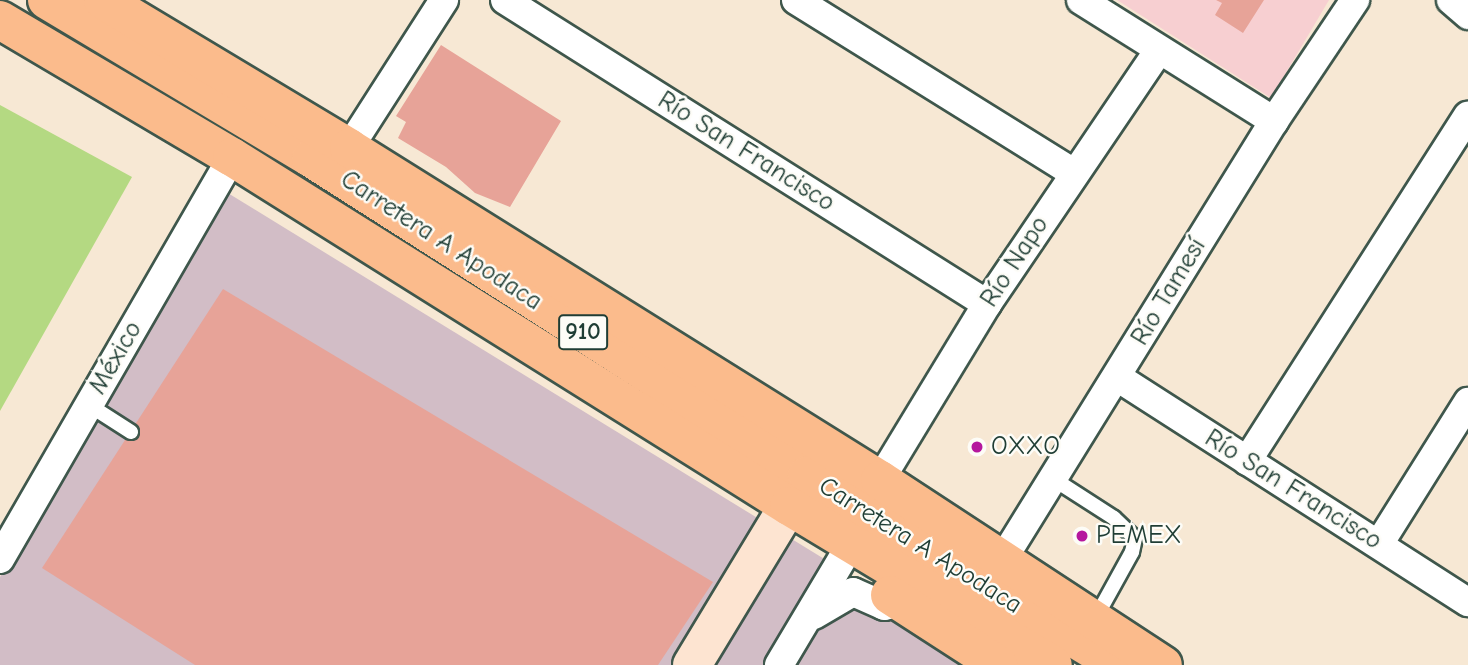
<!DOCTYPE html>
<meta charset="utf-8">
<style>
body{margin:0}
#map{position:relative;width:1468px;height:665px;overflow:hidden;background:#f7e8d4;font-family:"Comic Neue",sans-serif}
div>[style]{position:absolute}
.built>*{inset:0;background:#f7cfd1}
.industrial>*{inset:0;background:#d2bdc6}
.green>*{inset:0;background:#b4d982}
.building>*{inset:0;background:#e7a398}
.roads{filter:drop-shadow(2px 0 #3f574c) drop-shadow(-2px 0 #3f574c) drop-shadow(0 2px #3f574c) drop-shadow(0 -2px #3f574c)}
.lane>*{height:14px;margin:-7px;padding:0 7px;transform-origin:7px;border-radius:7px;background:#fff}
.street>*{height:28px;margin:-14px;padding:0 14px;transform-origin:14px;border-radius:14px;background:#fff}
.secondary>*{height:38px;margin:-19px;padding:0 19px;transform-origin:19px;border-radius:19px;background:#fde4d1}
.primary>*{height:38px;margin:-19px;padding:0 19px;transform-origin:19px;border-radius:19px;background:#fbbb8c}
.dots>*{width:19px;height:19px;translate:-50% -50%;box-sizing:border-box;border:4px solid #fdfcf7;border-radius:50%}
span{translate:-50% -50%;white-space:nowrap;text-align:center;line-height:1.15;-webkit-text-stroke:5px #fdfcf7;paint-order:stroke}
.shield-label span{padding:2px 5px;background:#fdfcf7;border:2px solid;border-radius:5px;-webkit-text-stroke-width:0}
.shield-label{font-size:24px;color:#1f3d34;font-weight:700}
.street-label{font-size:26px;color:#1f3d34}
.poi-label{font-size:26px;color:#1f3d34}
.left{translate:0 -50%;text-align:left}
</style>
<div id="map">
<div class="built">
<i style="clip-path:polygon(1117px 0,1329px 0,1271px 98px)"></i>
</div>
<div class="industrial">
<i style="clip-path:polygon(218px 187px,997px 665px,0 665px,0 577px)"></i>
</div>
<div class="green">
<i style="clip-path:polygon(0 105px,132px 177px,0 411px)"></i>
</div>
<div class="building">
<i style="clip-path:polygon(1216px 0,1264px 0,1243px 33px,1215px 15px,1222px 3px)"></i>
<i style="clip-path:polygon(441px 45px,561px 121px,510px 207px,475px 193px,446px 167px,398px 138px,406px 122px,396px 116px)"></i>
<i style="clip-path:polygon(223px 289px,713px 582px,658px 665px,195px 665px,42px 568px)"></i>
</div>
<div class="roads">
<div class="lane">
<i style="left:89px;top:405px;width:50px;rotate:32.7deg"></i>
<i style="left:1055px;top:480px;width:70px;rotate:32.8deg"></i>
<i style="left:1114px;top:518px;width:29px;rotate:44deg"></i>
<i style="left:1135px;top:538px;width:14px;rotate:102deg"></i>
<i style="left:1132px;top:552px;width:77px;rotate:118.9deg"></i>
</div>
<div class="street">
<i style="left:505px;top:0;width:570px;rotate:32.24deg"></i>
<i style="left:796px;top:0;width:327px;rotate:31.9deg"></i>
<i style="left:1081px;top:0;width:228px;rotate:32.1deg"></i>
<i style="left:1451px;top:0;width:23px;rotate:41deg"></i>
<i style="left:349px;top:148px;width:176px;rotate:-57.3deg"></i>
<i style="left:1117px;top:377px;width:417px;rotate:32.7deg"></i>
<i style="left:1247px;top:461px;width:410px;rotate:-57.4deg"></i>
<i style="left:880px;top:480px;width:206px;rotate:-58.7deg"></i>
<i style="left:987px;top:304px;width:307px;rotate:-55.9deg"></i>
<i style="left:1379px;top:544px;width:168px;rotate:-57.9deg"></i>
<i style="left:0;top:559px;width:464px;rotate:-60deg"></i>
<i style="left:993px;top:575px;width:534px;rotate:-58.24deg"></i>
<i style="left:1274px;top:121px;width:146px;rotate:-56.2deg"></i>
<i style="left:814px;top:615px;width:45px;rotate:-30.5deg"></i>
<i style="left:853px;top:592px;width:34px;rotate:24deg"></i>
<i style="left:884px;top:606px;width:17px;rotate:-13deg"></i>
<i style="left:779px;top:665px;width:158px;rotate:-59.2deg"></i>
</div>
<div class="secondary">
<i style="left:692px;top:665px;width:220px;rotate:-58.8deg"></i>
</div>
<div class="primary">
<i style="left:47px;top:0;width:308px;rotate:30.9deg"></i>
<i style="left:311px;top:158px;width:589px;rotate:32.58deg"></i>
<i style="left:807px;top:475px;width:364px;rotate:31.4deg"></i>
<i style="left:103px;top:0;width:287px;rotate:31deg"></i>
<i style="left:349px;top:148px;width:626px;rotate:32.02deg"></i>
<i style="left:880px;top:480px;width:338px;rotate:33.2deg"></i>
<i style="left:0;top:20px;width:269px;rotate:30.6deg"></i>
<i style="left:232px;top:157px;width:657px;rotate:32.07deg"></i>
<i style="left:789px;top:506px;width:308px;rotate:31.1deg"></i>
<i style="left:890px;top:595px;width:129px;rotate:32.9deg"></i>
</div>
</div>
<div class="dots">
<i style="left:977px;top:447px;background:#b5179e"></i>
<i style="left:1082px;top:536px;background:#b5179e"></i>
</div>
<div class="shield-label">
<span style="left:583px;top:332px">910</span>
</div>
<div class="street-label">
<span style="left:746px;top:152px;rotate:32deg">Río San Francisco</span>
<span style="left:441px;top:241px;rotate:33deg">Carretera A Apodaca</span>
<span style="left:1015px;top:262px;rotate:-57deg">Río Napo</span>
<span style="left:1169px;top:292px;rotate:-59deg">Río Tamesí</span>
<span style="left:116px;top:358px;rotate:-60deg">México</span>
<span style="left:1293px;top:490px;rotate:32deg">Río San Francisco</span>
<span style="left:920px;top:546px;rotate:32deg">Carretera A Apodaca</span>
</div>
<div class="poi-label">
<span class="left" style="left:991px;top:447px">OXXO</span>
<span class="left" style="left:1096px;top:536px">PEMEX</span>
</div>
</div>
